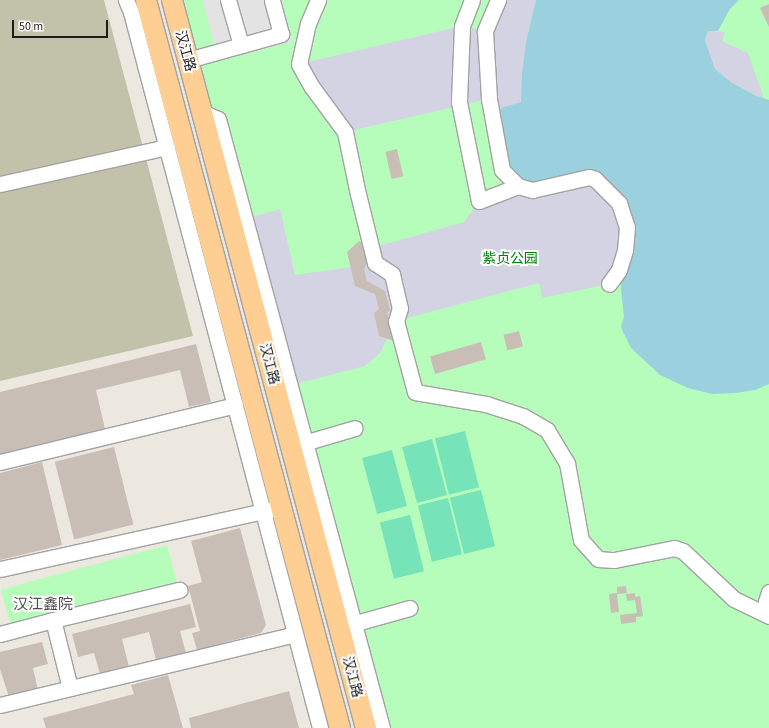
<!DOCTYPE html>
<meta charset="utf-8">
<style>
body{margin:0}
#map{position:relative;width:769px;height:728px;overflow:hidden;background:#ede8df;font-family:"Source Sans 3","Noto Sans SC",sans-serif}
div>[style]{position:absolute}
.construction>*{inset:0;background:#c2c2aa}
.park>*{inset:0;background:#b6fdbb;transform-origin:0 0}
.pitch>*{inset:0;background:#76e4b8;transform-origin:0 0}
.parking>*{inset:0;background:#e3e3e3}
.plaza>*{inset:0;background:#d3d3e3}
.water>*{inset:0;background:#9bd1df}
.building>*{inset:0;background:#c9beb5;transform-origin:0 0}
.roads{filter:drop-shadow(1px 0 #a2a2a2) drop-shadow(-1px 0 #a2a2a2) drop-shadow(0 1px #a2a2a2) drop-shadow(0 -1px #a2a2a2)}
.minor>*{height:15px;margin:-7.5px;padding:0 7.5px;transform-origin:7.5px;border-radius:7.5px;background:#fff}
.major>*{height:20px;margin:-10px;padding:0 10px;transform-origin:10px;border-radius:10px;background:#ffce92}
span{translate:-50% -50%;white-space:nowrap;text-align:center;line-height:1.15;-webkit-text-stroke:4px #fff;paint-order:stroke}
.street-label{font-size:14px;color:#1b1b1b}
.park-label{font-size:14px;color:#037e0c}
.neighbourhood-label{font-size:15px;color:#4e4e4e}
.scale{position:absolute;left:12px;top:20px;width:96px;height:18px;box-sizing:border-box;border:2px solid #1b1b1b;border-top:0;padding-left:5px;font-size:12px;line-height:14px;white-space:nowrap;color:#1b1b1b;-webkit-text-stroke:3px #fff;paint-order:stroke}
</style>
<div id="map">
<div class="construction">
<i style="clip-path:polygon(0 0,104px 0,193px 336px,0 381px)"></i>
</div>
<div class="park">
<i style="clip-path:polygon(172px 0,769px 0,769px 728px,366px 728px)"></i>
<i style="left:167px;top:545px;width:47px;height:172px;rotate:75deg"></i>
</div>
<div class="pitch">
<i style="left:465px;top:431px;width:58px;height:31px;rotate:76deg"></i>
<i style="left:432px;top:439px;width:58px;height:31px;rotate:75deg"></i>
<i style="left:392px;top:450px;width:58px;height:31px;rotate:75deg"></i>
<i style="left:481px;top:490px;width:58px;height:32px;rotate:76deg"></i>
<i style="left:448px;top:498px;width:58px;height:31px;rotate:76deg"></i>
<i style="left:410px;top:515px;width:58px;height:31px;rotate:76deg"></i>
</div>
<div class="parking">
<i style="clip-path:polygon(203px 0,282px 0,292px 42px,218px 61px)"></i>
</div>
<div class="plaza">
<i style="clip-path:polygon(498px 0,536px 0,526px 42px,521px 102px,519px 104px,501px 108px,489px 99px,345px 132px,299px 64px,462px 26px,485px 31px)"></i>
<i style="clip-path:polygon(708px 31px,725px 32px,722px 41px,748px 53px,764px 98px,754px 95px,731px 82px,715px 69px,705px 40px)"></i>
<i style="clip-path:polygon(595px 179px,627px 227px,609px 284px,542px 298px,539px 283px,396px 321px,380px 353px,365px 366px,276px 389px,231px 223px,280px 209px,295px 275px,351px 267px,372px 248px,464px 222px,479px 201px)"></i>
</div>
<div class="water">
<i style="clip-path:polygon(536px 0,739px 0,730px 9px,718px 31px,708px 31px,705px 40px,715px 69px,731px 82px,754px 95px,769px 100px,769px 384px,755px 390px,736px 393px,712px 394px,688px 388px,660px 375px,631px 348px,622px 330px,621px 326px,624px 317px,621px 290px,621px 281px,628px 263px,631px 222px,597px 175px,532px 187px,519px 176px,508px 171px,503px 162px,499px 110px,501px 108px,521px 102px,522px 74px,526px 42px)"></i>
</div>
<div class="building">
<i style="clip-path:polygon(769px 4px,769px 27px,760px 8px)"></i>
<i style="left:397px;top:149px;width:28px;height:12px;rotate:77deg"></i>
<i style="clip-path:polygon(359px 241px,364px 244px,368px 261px,364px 269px,367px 281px,385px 291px,390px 310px,387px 313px,394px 341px,379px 336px,374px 313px,379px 309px,375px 294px,355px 286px,347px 252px)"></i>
<i style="left:519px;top:331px;width:16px;height:16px;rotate:76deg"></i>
<i style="left:481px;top:342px;width:18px;height:53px;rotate:74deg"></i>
<i style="clip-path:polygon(196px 344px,211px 402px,189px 407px,180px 370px,96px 390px,105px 429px,0 454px,0 392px)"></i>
<i style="left:114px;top:447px;width:80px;height:61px;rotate:76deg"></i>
<i style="clip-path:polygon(42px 462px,62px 545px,0 560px,0 473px)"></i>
<i style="clip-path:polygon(240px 528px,266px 625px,261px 633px,197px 650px,192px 633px,200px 631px,188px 586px,202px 582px,191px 541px)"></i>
<i style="clip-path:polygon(626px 586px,627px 593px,617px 594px,619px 612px,611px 613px,609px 594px,617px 593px,617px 587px)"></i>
<i style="clip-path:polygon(635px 593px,635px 597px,640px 596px,643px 616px,636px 617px,636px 622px,621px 624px,620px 615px,637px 613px,635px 600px,627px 601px,626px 594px)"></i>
<i style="clip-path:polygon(190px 604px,196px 627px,180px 631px,186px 653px,156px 660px,149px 632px,122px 639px,129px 667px,100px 674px,94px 653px,78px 657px,72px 634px)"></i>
<i style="clip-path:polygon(42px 642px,48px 664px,33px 668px,38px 690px,9px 697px,0 669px,0 652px)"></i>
<i style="clip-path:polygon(168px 675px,183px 728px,46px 728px,43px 718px,134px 694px,131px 685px)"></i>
<i style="clip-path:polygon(289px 691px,299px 728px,191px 728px,189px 718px)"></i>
</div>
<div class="roads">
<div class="minor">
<i style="left:126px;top:0;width:13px;rotate:67deg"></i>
<i style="left:131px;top:12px;width:741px;rotate:75.21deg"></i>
<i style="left:228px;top:0;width:47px;rotate:73.9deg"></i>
<i style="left:318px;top:0;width:25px;rotate:113deg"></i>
<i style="left:308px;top:23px;width:42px;rotate:102.4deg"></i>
<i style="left:299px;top:64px;width:26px;rotate:61deg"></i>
<i style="left:312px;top:87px;width:56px;rotate:53.7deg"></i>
<i style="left:345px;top:132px;width:63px;rotate:78.2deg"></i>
<i style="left:358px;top:194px;width:71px;rotate:76.2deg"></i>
<i style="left:375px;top:263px;width:20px;rotate:33deg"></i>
<i style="left:392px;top:274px;width:35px;rotate:77deg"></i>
<i style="left:400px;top:308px;width:14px;rotate:107deg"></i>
<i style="left:396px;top:321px;width:73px;rotate:75deg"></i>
<i style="left:415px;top:392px;width:72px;rotate:9.6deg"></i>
<i style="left:486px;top:404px;width:39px;rotate:18deg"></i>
<i style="left:523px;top:416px;width:28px;rotate:30deg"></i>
<i style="left:547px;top:430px;width:39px;rotate:59deg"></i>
<i style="left:567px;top:463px;width:78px;rotate:79.7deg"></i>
<i style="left:581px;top:540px;width:25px;rotate:48deg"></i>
<i style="left:598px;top:559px;width:16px;rotate:4deg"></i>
<i style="left:614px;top:560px;width:61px;rotate:-11.3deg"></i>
<i style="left:674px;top:548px;width:9px;rotate:18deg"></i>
<i style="left:683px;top:551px;width:70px;rotate:43.3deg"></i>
<i style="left:734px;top:599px;width:39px;rotate:26deg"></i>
<i style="left:472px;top:0;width:28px;rotate:111deg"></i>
<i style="left:462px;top:26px;width:76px;rotate:92.3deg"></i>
<i style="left:459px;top:102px;width:101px;rotate:78.6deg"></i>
<i style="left:479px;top:201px;width:42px;rotate:-21deg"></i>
<i style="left:498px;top:0;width:34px;rotate:113deg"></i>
<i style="left:485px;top:31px;width:68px;rotate:86.6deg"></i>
<i style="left:489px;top:99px;width:72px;rotate:79.6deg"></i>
<i style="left:502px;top:170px;width:23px;rotate:45deg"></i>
<i style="left:518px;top:186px;width:15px;rotate:16deg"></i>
<i style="left:532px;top:190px;width:58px;rotate:-12.8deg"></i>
<i style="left:589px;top:177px;width:6px;rotate:18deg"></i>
<i style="left:595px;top:179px;width:34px;rotate:45deg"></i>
<i style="left:619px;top:203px;width:25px;rotate:72deg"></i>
<i style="left:627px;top:227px;width:23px;rotate:95deg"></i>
<i style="left:625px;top:250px;width:21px;rotate:107deg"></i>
<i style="left:619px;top:270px;width:17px;rotate:126deg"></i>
<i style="left:188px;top:60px;width:97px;rotate:-15.6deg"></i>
<i style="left:281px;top:34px;width:35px;rotate:-105deg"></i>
<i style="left:202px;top:112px;width:17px;rotate:24deg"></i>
<i style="left:218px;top:119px;width:631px;rotate:74.93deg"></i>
<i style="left:0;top:184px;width:171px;rotate:-12.5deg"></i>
<i style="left:297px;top:445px;width:60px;rotate:-16.3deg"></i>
<i style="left:0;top:462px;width:242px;rotate:-13.6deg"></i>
<i style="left:0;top:569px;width:280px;rotate:-12.4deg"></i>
<i style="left:769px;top:592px;width:10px;rotate:107deg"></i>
<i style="left:766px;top:602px;width:11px;rotate:75deg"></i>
<i style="left:345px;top:626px;width:67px;rotate:-15.5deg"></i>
<i style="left:0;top:634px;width:55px;rotate:-14.8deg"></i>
<i style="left:70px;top:688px;width:70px;rotate:-104deg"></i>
<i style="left:53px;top:620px;width:130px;rotate:-13.4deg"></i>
<i style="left:0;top:705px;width:303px;rotate:-13.5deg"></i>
</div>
<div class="major">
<i style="left:146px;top:0;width:753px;rotate:75.08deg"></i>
<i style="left:172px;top:0;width:753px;rotate:75.08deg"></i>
</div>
</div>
<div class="street-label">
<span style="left:185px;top:51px;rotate:75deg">汉江路</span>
<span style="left:269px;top:364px;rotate:75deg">汉江路</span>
<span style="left:352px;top:677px;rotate:75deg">汉江路</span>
</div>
<div class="park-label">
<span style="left:510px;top:259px">紫贞公园</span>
</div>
<div class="neighbourhood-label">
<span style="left:43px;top:605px">汉江鑫院</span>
</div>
<div class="scale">50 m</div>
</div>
